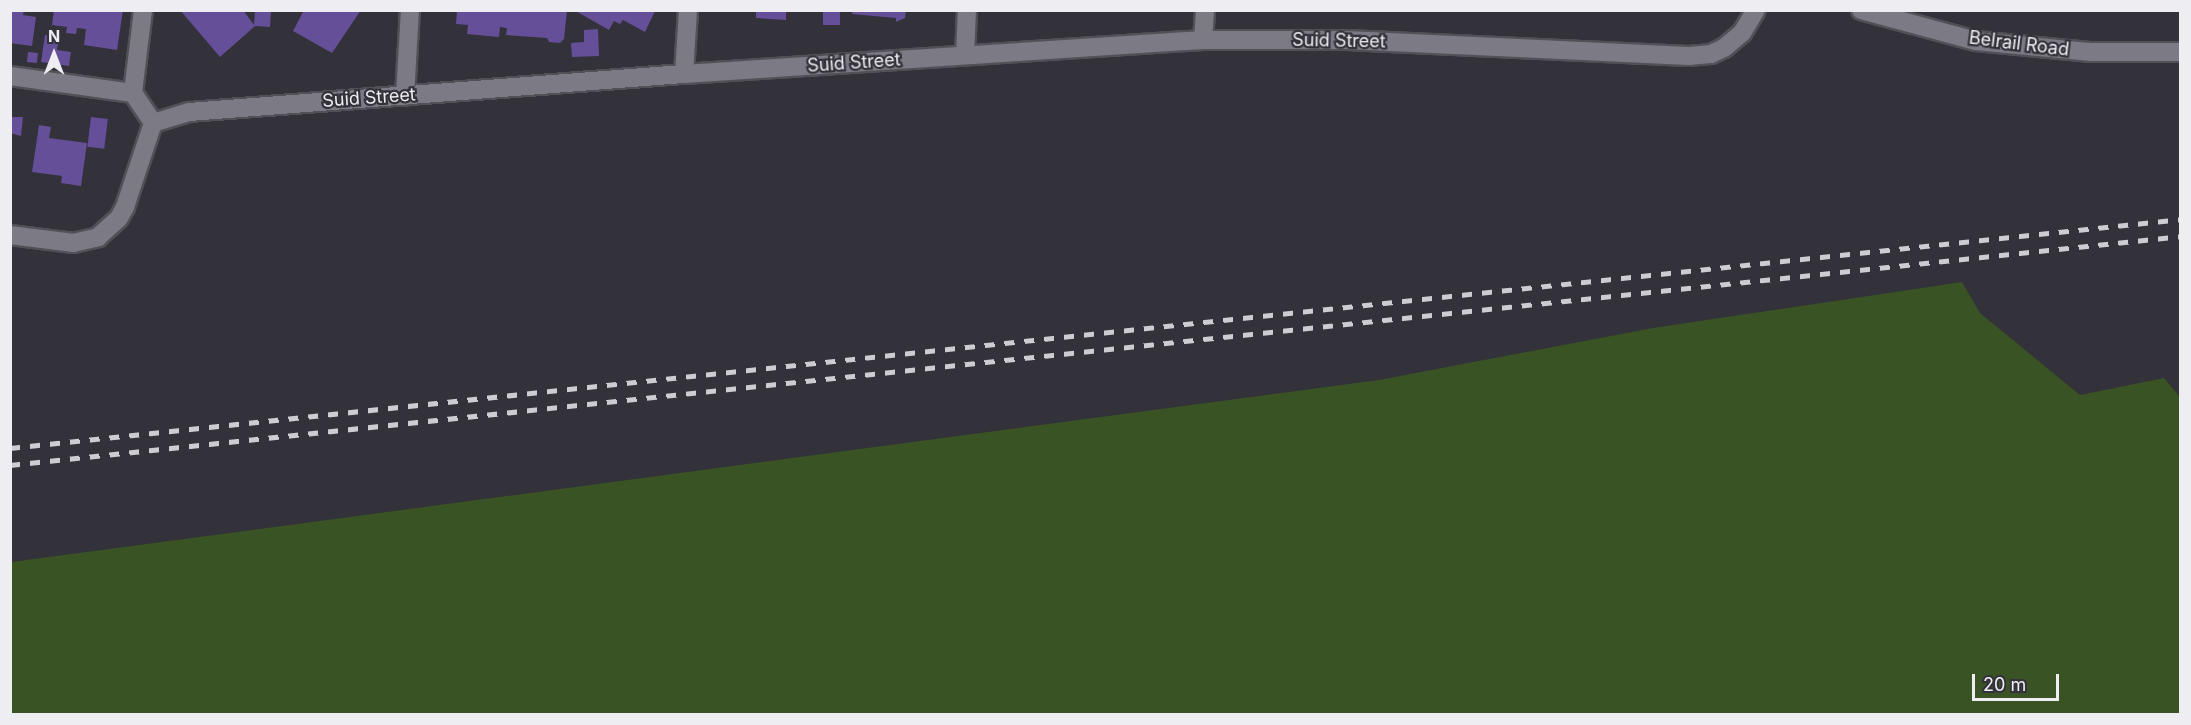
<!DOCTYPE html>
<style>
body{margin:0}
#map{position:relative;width:2191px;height:725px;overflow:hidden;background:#33313a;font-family:Inter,sans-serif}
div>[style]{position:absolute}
.green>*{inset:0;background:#395324}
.building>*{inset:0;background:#654f98;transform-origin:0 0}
.roads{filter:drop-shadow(2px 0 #525057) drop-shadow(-2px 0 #525057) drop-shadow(0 2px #525057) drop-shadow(0 -2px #525057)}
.street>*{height:18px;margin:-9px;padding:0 9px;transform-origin:9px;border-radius:9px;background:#7c7a84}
.secondary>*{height:18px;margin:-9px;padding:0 9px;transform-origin:9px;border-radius:9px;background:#7c7a84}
.rail>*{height:4.5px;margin-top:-2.25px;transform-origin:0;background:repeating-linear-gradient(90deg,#cdccd2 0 10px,transparent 0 20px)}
span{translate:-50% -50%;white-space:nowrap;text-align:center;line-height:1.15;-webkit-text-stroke:4.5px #33313a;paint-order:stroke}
.street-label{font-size:18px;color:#eeedf2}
.frame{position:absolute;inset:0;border:12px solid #eeedf2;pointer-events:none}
.north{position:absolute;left:24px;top:24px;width:60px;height:60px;-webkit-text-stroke:4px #33313a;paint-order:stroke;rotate:0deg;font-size:16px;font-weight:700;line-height:24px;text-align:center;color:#eeedf2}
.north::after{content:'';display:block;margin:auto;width:21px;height:27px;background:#eeedf2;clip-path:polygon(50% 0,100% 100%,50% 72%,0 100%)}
.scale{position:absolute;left:1972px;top:674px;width:87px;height:27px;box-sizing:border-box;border:3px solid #eeedf2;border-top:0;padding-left:8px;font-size:18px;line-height:21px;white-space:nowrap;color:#eeedf2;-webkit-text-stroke:4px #33313a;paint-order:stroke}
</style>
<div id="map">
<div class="green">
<i style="clip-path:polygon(1962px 282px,1980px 313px,2080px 395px,2164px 378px,2180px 397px,2180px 714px,11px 714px,11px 562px,1379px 380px,1653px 328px)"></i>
</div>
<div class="building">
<i style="clip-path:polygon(10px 10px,24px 10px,23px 15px,36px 17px,32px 46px,10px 43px)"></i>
<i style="clip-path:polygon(54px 10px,123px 10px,117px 50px,84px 45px,86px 29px,77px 28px,76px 34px,66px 33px,67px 27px,52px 25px)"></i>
<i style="clip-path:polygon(180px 10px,243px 10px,254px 25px,255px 10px,271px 11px,270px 27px,255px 26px,220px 57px)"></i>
<i style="clip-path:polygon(304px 10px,361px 10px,332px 53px,293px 31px)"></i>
<i style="clip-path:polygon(457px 10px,567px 10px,564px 39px,560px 43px,549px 42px,547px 38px,506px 35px,507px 28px,500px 27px,499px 37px,467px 34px,468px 25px,456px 24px)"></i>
<i style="clip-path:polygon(574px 10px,653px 10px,655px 11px,645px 32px,623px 20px,620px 24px,614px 21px,609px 30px)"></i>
<i style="clip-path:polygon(756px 10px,786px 10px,786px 20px,756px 18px)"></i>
<i style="left:823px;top:10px;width:17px;height:15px"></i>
<i style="clip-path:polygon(853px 10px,906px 10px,905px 18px,896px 22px,896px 18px,852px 14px)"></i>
<i style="clip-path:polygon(598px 29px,599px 56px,572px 57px,571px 43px,584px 42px,584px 30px)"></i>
<i style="clip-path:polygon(45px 35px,59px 37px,57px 50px,71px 52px,69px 66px,41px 62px)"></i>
<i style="left:28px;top:52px;width:10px;height:10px;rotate:6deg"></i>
<i style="clip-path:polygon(10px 117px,23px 117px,21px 136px,10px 133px)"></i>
<i style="left:91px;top:117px;width:17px;height:30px;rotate:7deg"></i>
<i style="clip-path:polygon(39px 125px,51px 127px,49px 138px,87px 143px,81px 186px,61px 183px,62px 176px,32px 172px)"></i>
</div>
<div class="roads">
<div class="street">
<i style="left:143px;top:10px;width:84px;rotate:96.9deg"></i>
<i style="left:133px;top:93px;width:36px;rotate:56deg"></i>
<i style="left:1203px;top:40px;width:30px;rotate:-86deg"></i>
<i style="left:965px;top:55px;width:45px;rotate:-87.5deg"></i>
<i style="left:684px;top:74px;width:64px;rotate:-86.4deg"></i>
<i style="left:10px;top:76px;width:124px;rotate:7.9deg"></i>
<i style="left:405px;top:96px;width:86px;rotate:-86.7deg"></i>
<i style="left:10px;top:235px;width:64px;rotate:7.2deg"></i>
<i style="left:73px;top:243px;width:26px;rotate:-13deg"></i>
<i style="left:98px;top:237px;width:28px;rotate:-42deg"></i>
<i style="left:119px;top:218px;width:13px;rotate:-61deg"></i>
<i style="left:125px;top:207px;width:89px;rotate:-71.6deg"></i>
<i style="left:153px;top:123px;width:38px;rotate:-17deg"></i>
<i style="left:189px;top:112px;width:496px;rotate:-4.4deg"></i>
<i style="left:684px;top:74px;width:520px;rotate:-3.75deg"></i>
<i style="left:1203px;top:40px;width:144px"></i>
<i style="left:1347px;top:40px;width:342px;rotate:2.7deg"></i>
<i style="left:1689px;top:56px;width:22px;rotate:-5deg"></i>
<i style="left:1711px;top:54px;width:14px;rotate:-25deg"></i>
<i style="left:1724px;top:48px;width:23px;rotate:-40deg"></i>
<i style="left:1742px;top:33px;width:27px;rotate:-59deg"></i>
</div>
<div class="secondary">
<i style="left:1861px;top:10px;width:119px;rotate:15.1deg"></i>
<i style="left:1976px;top:41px;width:116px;rotate:5.5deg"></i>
<i style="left:2091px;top:52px;width:89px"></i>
</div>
</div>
<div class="rail">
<i style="left:10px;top:448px;width:2182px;rotate:-6.02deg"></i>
<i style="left:10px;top:465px;width:2182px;rotate:-6.02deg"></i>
</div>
<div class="street-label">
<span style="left:1339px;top:41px;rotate:1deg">Suid Street</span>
<span style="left:2019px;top:44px;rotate:7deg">Belrail Road</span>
<span style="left:854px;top:63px;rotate:-4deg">Suid Street</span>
<span style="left:369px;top:98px;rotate:-4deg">Suid Street</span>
</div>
<div class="frame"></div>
<div class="north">N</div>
<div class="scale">20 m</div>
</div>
